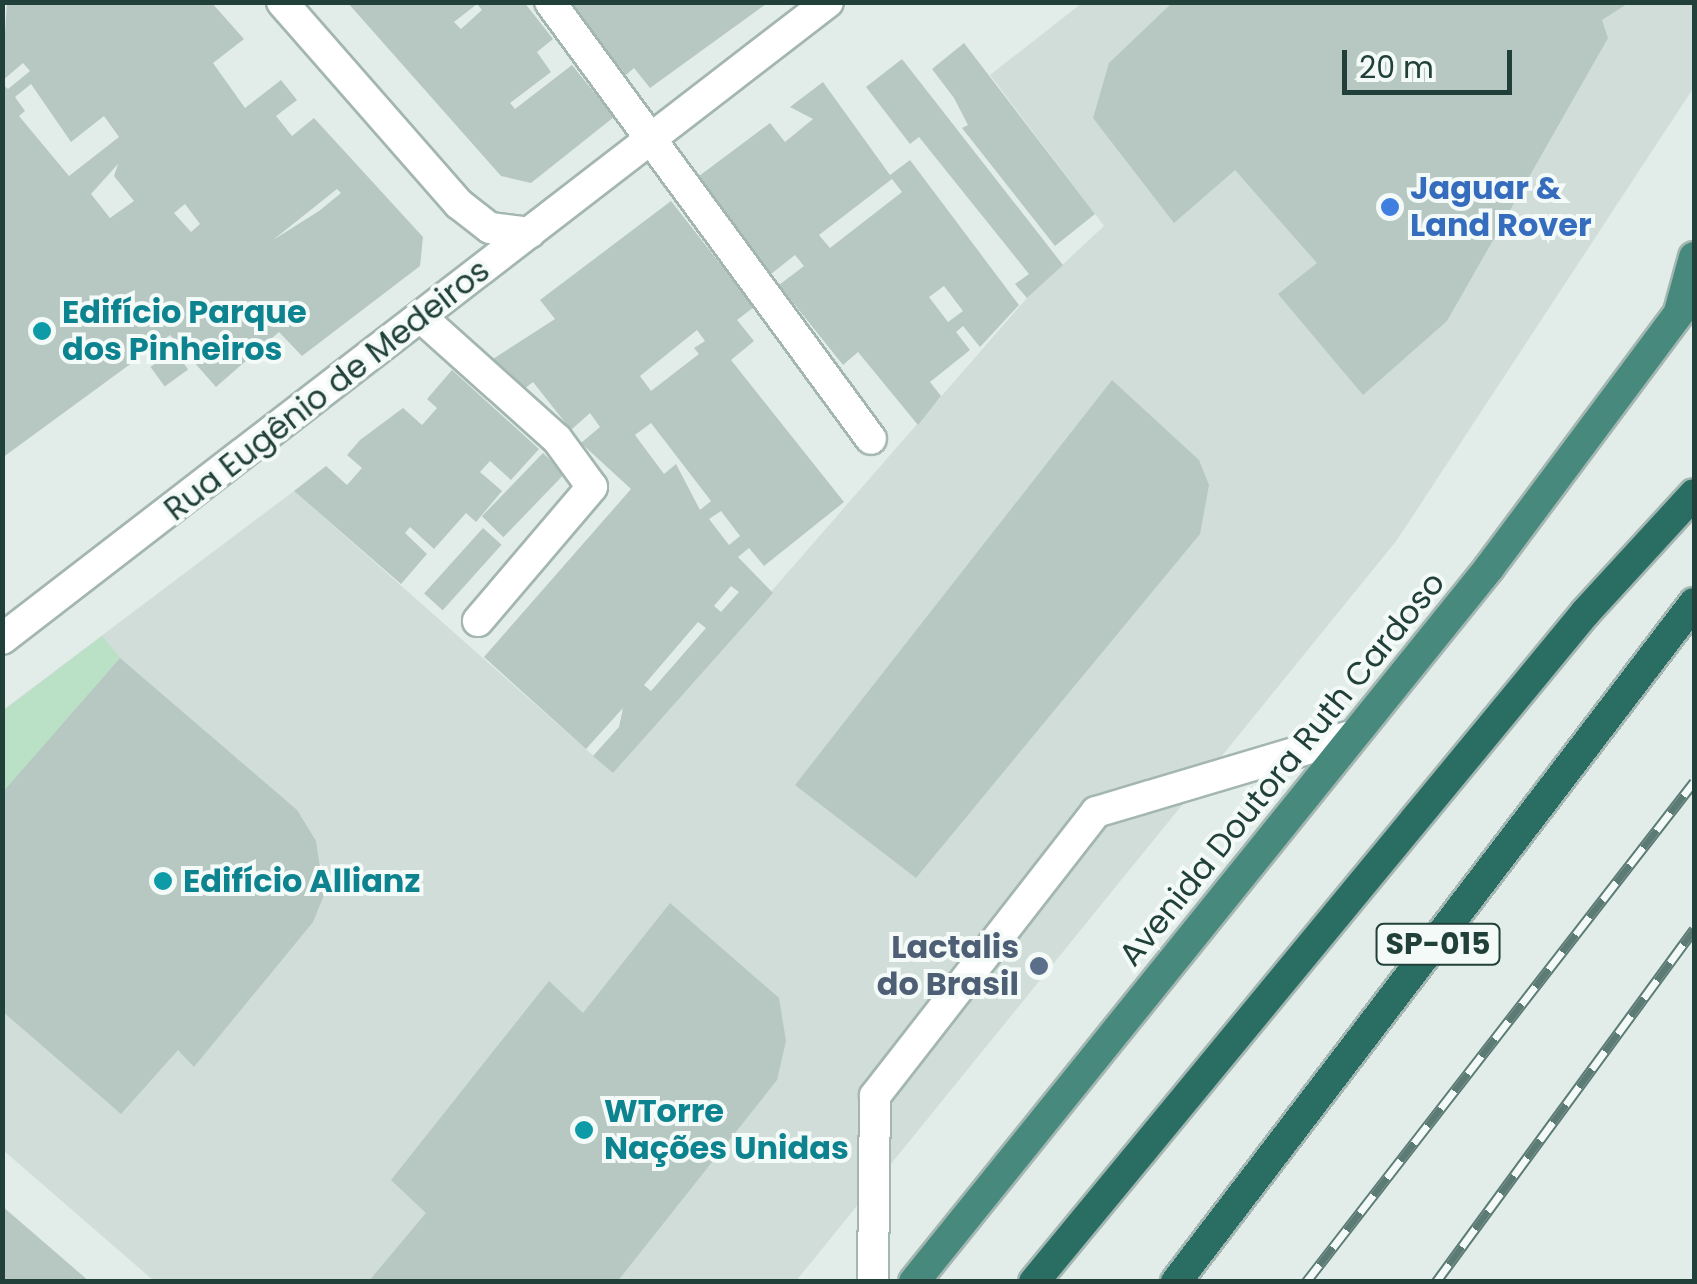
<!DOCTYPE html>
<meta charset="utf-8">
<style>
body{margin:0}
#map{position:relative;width:1697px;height:1284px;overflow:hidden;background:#e2ede9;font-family:Poppins,sans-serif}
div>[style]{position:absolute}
.built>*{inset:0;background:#d0ddd8}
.green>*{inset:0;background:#bae0c6}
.building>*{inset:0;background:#b7c8c2;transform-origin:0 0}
.roads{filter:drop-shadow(2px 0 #a4b6b1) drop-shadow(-2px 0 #a4b6b1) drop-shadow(0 2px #a4b6b1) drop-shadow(0 -2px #a4b6b1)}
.service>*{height:30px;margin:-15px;padding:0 15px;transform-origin:15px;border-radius:15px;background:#fff}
.minor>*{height:30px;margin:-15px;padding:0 15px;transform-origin:15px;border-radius:15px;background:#fff}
.secondary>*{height:30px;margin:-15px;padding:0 15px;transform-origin:15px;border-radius:15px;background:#fff}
.trunk>*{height:30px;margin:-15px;padding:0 15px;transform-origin:15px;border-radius:15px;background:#478a7d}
.motorway>*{height:30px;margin:-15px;padding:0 15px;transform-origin:15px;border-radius:15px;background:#2a6e63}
.rail>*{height:11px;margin-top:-5.5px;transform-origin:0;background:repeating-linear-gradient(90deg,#f3faf7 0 22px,#5b7b74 0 44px);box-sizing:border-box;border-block:2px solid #5b7b74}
.dots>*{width:28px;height:28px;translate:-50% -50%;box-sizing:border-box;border:5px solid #f3faf7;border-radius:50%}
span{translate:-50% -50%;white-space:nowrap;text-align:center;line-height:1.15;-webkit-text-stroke:8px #f3faf7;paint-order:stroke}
.shield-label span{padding:2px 8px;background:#f3faf7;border:2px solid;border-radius:8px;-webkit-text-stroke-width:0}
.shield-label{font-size:30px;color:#214039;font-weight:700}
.shop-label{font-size:32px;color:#366cbe;font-weight:700}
.left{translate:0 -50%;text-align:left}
.culture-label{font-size:32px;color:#0d838f;font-weight:700}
.street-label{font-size:32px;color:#214039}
.service-label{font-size:32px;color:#4e5e75;font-weight:700}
.right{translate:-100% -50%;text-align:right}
.frame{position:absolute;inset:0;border:5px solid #214039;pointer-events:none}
.scale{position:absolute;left:1342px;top:50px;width:170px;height:45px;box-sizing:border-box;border:5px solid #214039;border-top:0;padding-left:12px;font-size:30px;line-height:35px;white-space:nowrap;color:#214039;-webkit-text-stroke:8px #f3faf7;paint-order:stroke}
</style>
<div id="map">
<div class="built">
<i style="clip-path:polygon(1082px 3px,1694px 3px,1694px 87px,1397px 540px,796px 1281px,154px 1281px,3px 1150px,3px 710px,294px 491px,613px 773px,1027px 298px,1104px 226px,990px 75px)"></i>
</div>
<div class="green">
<i style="clip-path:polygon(102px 636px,120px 658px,3px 793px,3px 711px)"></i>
</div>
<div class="building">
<i style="clip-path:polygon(evenodd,7px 2px,211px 2px,244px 39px,213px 63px,245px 108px,281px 80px,297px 100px,276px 116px,292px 136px,314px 118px,423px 237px,420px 266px,302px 356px,279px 332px,216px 387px,170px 335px,2px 458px,2px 84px,8px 89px,30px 71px,23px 63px,2px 81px,7px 2px,31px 84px,71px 142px,104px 116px,119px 137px,69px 176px,19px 116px,25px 111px,15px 97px,31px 84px,7px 2px,118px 164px,114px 176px,134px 201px,110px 218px,91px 194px,118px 164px,7px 2px,337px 189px,341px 193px,319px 211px,273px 240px,337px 189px,7px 2px,185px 204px,200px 224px,191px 232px,174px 213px,185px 204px)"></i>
<i style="clip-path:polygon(evenodd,347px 2px,524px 2px,553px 39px,537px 52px,551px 72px,510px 103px,515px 109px,572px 65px,614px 117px,531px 183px,501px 176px,347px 2px,477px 4px,482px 10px,461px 29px,454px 22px,477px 4px)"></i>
<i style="clip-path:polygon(567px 2px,769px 2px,650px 88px,634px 68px,626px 75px)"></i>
<i style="clip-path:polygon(1173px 2px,1630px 2px,1602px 20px,1608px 38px,1447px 321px,1363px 395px,1278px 294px,1317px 263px,1235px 170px,1174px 223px,1093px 118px,1109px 63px)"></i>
<i style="clip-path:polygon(964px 43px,1095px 214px,1055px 246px,962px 128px,968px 125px,954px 98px,932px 69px)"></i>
<i style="clip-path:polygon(902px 59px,1063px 265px,1027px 298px,1015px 284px,1029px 274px,919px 137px,910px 144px,866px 87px)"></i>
<i style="clip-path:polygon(evenodd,823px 82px,890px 175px,910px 160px,1019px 305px,980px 347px,963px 326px,956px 332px,970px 350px,930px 382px,941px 396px,918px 425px,858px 352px,843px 365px,779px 285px,804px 266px,795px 255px,771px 274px,695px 179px,770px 123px,785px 142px,813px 119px,790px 107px,823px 82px,892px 179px,902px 192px,830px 248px,819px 235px,892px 179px,823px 82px,944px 286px,963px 311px,948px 322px,929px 297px,944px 286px)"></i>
<i style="clip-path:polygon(evenodd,671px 201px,754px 307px,737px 320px,754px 341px,731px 360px,844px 502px,764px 566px,749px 548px,738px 557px,773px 593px,613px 773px,593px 756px,619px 727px,623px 708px,586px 749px,484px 657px,631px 489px,581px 443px,600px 427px,590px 413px,571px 430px,533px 382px,524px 389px,493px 359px,555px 319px,540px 300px,671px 201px,697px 330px,705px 341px,694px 348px,699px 354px,651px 391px,640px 376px,697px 330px,671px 201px,651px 423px,711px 501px,700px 510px,676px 464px,664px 474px,635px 435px,651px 423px,671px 201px,721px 511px,740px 536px,729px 545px,709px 519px,721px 511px,671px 201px,731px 586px,739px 592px,721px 612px,714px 606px,731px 586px,671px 201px,698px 622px,706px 628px,651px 691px,644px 685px,698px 622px)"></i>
<i style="left:174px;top:350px;width:24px;height:29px;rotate:54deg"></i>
<i style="clip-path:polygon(452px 370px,539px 449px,511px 480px,490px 461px,480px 472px,502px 491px,476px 522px,466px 513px,434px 549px,410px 527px,405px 533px,427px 554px,401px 584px,294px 491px,326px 466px,347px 485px,362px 468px,347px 455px,360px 440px,403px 408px,422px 425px,437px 408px,427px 399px)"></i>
<i style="clip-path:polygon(1112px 380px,1199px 460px,1209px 485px,1200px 534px,916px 878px,795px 785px)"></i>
<i style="left:543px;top:453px;width:30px;height:88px;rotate:44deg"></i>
<i style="left:483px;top:528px;width:25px;height:88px;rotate:42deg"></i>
<i style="clip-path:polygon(120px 658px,297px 810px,316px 841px,324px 895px,313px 922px,194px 1067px,178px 1050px,121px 1114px,2px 1011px,2px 793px)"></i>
<i style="clip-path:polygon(670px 903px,779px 998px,786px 1041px,777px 1080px,617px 1282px,368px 1282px,426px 1213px,391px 1180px,549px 981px,583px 1013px)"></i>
<i style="clip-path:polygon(2px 1206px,90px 1282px,2px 1282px)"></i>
</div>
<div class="roads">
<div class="service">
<i style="left:873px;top:1282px;width:186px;rotate:-89.4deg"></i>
<i style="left:875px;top:1096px;width:360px;rotate:-52.1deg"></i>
<i style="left:1096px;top:812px;width:269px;rotate:-16.6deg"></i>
</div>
<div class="minor">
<i style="left:282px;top:2px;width:269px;rotate:48.8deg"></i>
<i style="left:459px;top:204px;width:39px;rotate:38deg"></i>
<i style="left:490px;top:228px;width:40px;rotate:7.1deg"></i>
<i style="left:550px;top:2px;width:542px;rotate:53.7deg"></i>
<i style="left:422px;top:318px;width:181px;rotate:41.9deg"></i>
<i style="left:557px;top:439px;width:59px;rotate:53.9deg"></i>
<i style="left:592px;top:487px;width:176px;rotate:130.4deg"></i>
</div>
<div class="secondary">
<i style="left:2px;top:639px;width:1043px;rotate:-37.64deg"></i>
</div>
<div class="trunk">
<i style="left:1679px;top:312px;width:57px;rotate:-74.7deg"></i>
<i style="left:914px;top:1282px;width:917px;rotate:-51.15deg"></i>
<i style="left:1489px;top:568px;width:343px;rotate:-53.3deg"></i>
</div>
<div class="motorway">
<i style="left:1034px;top:1282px;width:867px;rotate:-50.52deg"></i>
<i style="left:1585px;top:613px;width:161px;rotate:-47.5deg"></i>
<i style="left:1176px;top:1282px;width:854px;rotate:-52.66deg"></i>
</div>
</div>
<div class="rail">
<i style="left:1306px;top:1282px;width:633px;rotate:-52.19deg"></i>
<i style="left:1436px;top:1282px;width:437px;rotate:-53.8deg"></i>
</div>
<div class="dots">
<i style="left:1390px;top:207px;background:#3f7fe0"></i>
<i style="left:42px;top:331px;background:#0f9aa8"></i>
<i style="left:163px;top:881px;background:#0f9aa8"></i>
<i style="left:1039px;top:966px;background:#5c6f8a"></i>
<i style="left:584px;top:1130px;background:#0f9aa8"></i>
</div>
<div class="shield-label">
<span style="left:1438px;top:944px">SP-015</span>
</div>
<div class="shop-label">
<span class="left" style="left:1410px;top:207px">Jaguar &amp;<br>Land Rover</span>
</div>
<div class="culture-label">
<span class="left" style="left:62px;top:331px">Edifício Parque<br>dos Pinheiros</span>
<span class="left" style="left:183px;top:881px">Edifício Allianz</span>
<span class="left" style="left:604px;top:1130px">WTorre<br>Nações Unidas</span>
</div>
<div class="street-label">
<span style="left:327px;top:390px;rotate:-38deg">Rua Eugênio de Medeiros</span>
<span style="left:1282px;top:769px;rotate:-51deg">Avenida Doutora Ruth Cardoso</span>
</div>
<div class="service-label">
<span class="right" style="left:1019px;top:966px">Lactalis<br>do Brasil</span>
</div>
<div class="frame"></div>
<div class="scale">20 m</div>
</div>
